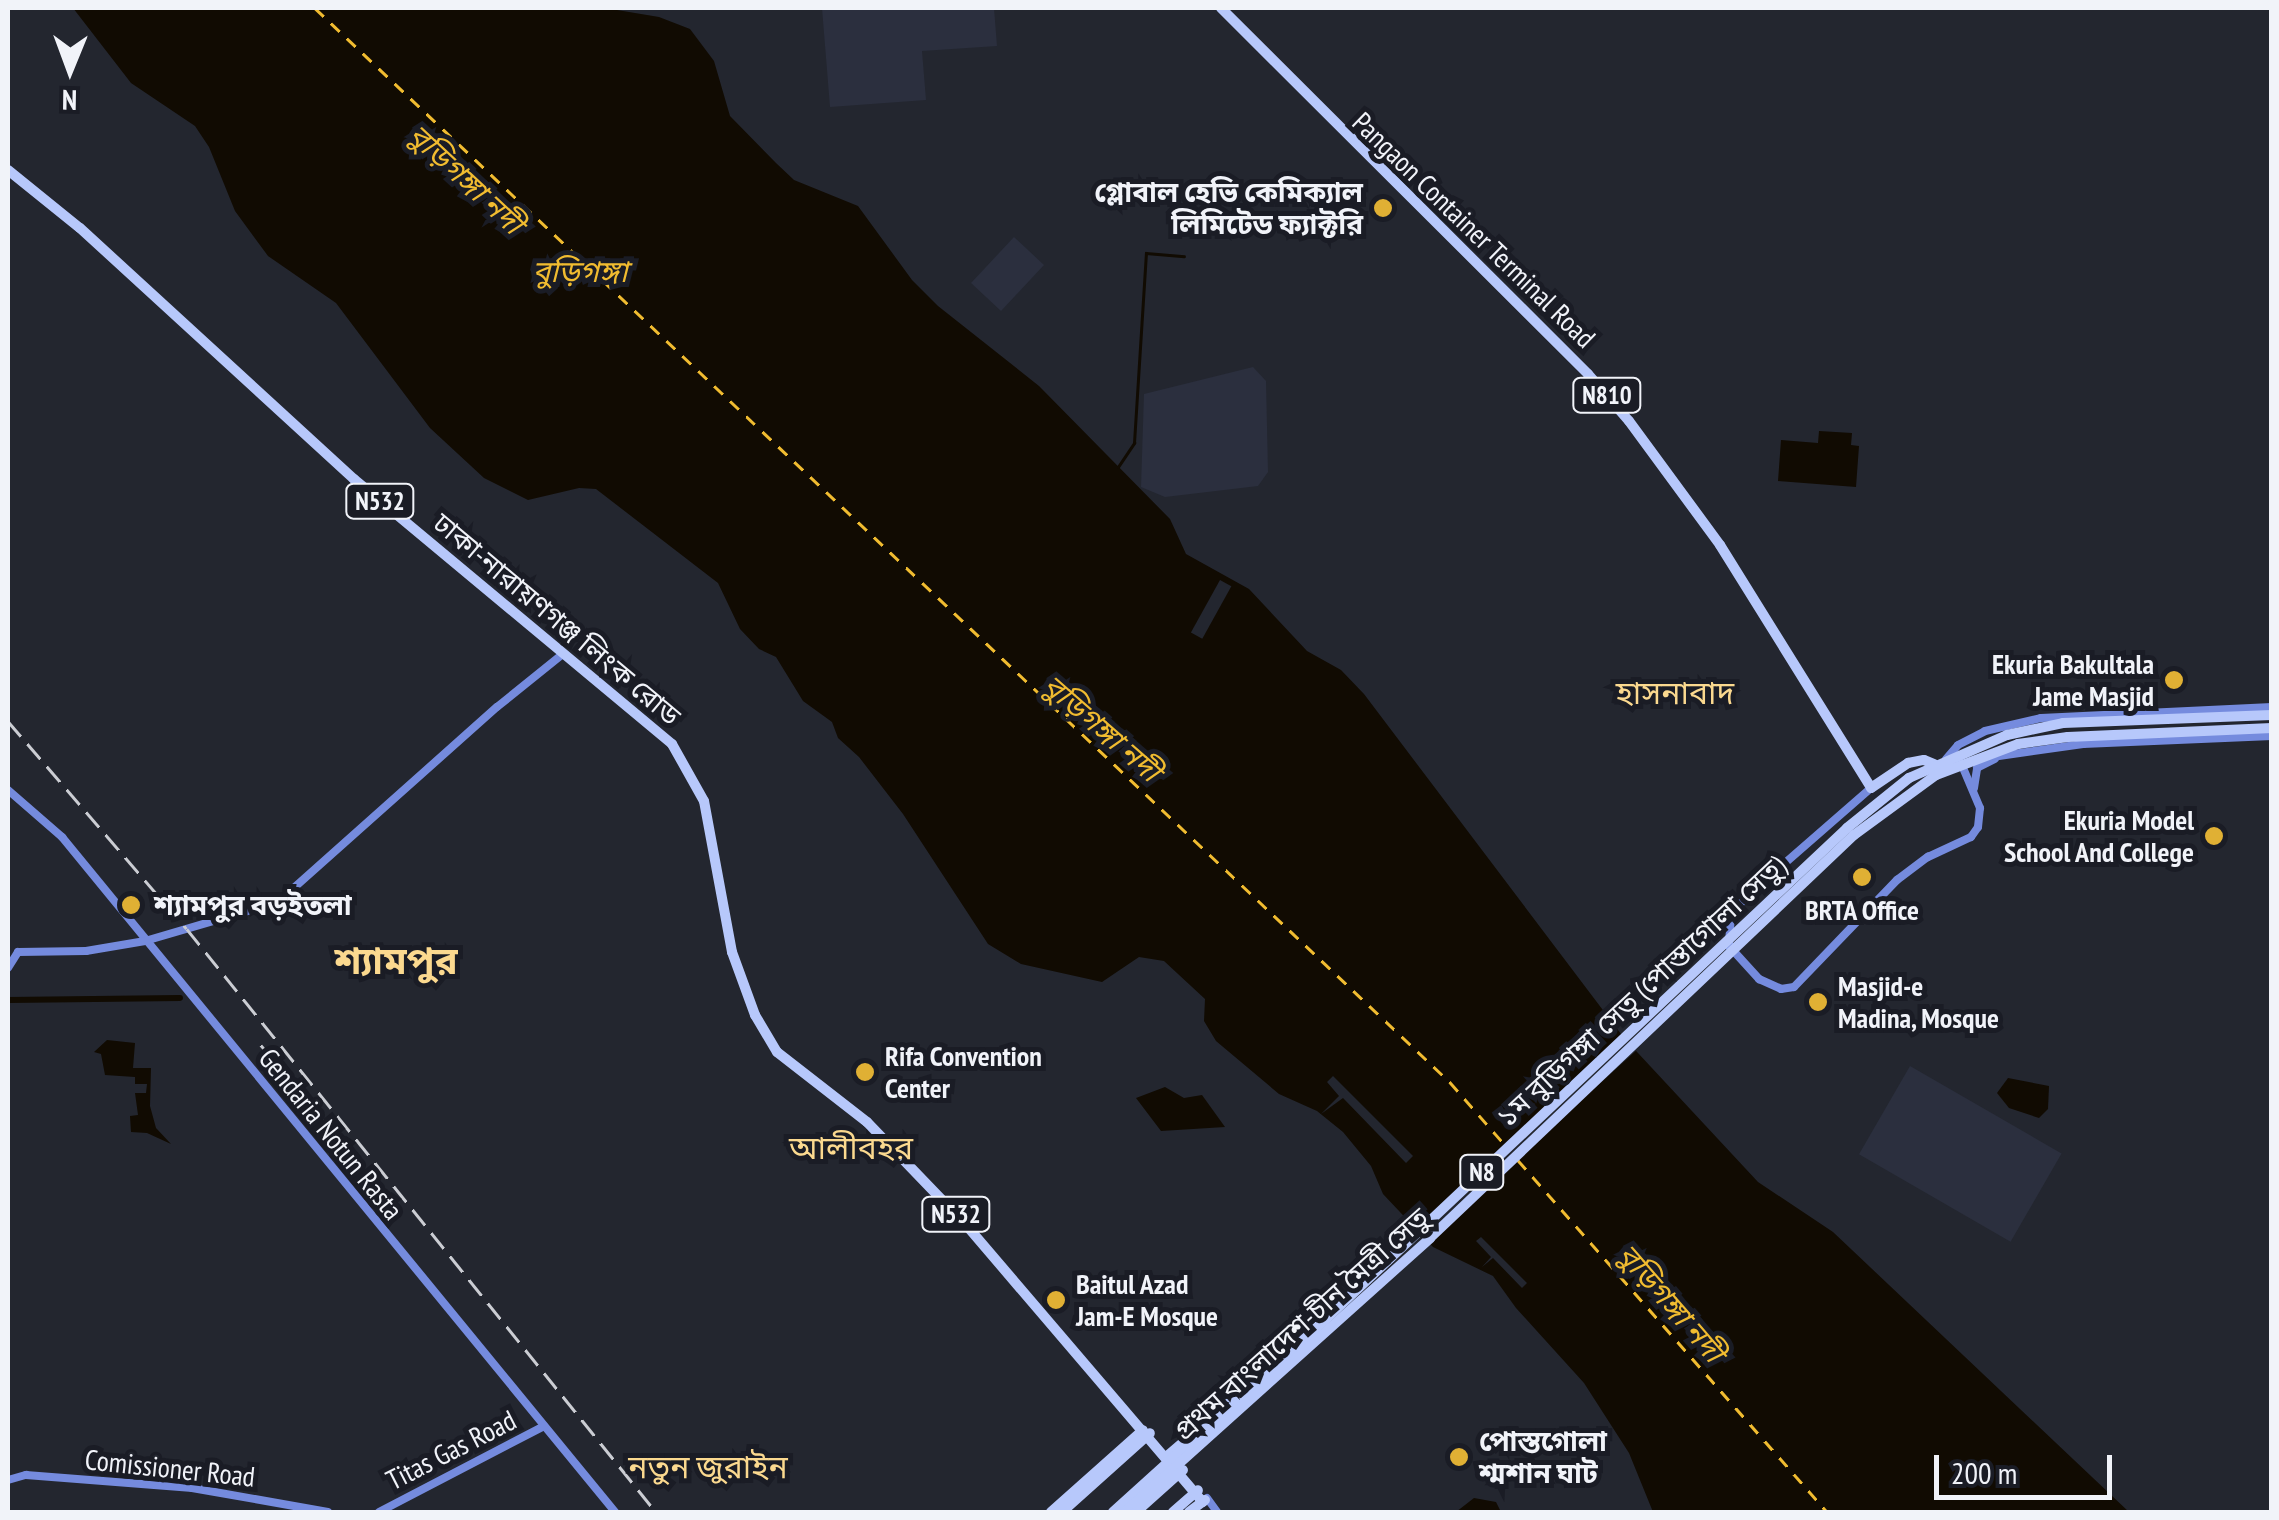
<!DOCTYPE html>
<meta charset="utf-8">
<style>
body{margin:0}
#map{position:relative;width:2279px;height:1520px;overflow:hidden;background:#23262f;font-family:"PT Sans Narrow","Noto Sans Bengali",sans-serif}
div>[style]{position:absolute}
.built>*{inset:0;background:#2b2f3e;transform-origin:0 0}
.water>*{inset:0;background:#110b02}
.pier>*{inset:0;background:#23262f;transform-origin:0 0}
.stream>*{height:2.5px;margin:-1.25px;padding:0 1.25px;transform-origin:1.25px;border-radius:1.25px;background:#110b02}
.canal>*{height:6px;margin:-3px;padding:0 3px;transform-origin:3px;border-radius:3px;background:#110b02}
.ferry>*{height:2.5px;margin-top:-1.25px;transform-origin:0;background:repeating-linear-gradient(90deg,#f1bc30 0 12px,transparent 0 22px)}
.secondary>*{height:8px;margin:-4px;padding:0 4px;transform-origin:4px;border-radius:4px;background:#758bde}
.highway>*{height:10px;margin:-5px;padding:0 5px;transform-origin:5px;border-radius:5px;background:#b7c8fb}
.rail>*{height:2.5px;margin-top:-1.25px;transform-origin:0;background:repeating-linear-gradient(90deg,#cbcdd3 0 20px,transparent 0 30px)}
.highway-bridge>*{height:10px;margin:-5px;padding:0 5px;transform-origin:5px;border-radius:5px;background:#b7c8fb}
.dots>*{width:28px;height:28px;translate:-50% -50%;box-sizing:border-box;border:5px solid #1a1c25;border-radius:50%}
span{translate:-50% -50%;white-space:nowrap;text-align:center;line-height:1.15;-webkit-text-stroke:10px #1a1c25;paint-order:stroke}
.shield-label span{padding:2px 8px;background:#1a1c25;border:2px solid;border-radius:8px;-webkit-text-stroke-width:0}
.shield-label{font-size:25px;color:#f1f3f9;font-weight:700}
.poi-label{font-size:28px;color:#f1f3f9;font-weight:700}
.right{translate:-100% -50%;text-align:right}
.left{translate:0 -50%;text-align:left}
.street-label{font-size:28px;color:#f1f3f9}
.water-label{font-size:30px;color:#f1bc30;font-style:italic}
.quarter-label{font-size:32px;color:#fbd98f}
.district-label{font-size:38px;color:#fbd98f;font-weight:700}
.frame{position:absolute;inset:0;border:10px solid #f1f3f9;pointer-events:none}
.north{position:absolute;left:20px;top:20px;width:100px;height:100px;-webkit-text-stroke:8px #1a1c25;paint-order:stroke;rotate:181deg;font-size:28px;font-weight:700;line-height:40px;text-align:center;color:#f1f3f9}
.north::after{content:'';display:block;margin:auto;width:35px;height:45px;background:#f1f3f9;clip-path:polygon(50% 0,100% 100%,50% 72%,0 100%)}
.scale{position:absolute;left:1934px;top:1455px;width:178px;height:45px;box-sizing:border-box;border:5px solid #f1f3f9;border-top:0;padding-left:12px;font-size:30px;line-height:35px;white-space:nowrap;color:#f1f3f9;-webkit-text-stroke:8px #1a1c25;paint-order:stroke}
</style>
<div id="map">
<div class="built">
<i style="clip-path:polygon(822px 8px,994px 8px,997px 46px,922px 51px,926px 100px,830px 107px)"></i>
<i style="left:1014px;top:237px;width:41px;height:63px;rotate:43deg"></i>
<i style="clip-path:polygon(1253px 367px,1266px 381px,1268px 472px,1258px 486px,1165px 497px,1141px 487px,1144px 394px)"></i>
<i style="left:1910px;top:1066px;width:175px;height:102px;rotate:30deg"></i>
</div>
<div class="water">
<i style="clip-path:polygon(73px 8px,605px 8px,659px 17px,690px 29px,714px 61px,730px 116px,776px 163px,794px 180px,858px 206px,912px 280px,938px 306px,1039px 386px,1170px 519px,1186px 554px,1249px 589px,1307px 651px,1341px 670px,1364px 694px,1624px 1038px,1758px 1182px,1833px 1232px,2129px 1512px,1653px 1512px,1629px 1453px,1584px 1383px,1516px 1308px,1493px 1276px,1433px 1247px,1383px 1194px,1371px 1166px,1343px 1132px,1317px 1111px,1279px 1094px,1216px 1041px,1204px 1021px,1205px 999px,1164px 961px,1139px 957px,1102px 982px,1021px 964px,988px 944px,903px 814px,859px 757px,838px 738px,832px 722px,803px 701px,776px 657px,759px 649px,740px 629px,718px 583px,596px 489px,579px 488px,528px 500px,484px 478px,430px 428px,336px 303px,268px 256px,235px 211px,209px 147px,195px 126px,131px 83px)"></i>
<i style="clip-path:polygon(1819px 431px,1852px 433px,1851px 445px,1859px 446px,1856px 487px,1778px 481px,1781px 440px,1818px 443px)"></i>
<i style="clip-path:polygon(107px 1040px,135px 1043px,133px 1068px,151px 1068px,150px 1106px,156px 1128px,171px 1144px,147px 1133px,131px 1132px,130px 1116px,138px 1115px,135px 1093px,146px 1093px,147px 1084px,135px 1084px,135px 1077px,105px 1075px,101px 1054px,94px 1052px)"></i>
<i style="clip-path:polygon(2008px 1078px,2049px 1086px,2048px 1109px,2039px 1118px,2009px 1108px,1997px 1093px)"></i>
<i style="clip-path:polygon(1165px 1087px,1184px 1098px,1202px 1095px,1225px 1127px,1161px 1131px,1136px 1098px)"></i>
<i style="clip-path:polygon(1474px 1498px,1496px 1502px,1501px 1512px,1456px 1512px)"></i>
</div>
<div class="pier">
<i style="left:1220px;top:580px;width:13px;height:60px;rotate:29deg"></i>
<i style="left:1630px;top:1036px;width:15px;height:292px;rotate:48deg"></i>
<i style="clip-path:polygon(1333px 1076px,1413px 1156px,1406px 1163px,1343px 1098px,1321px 1114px,1339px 1096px,1327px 1082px)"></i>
<i style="clip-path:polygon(1481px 1237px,1527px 1283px,1522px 1288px,1493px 1258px,1482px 1267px,1491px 1257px,1476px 1241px)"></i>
</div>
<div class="stream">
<i style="left:1118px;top:467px;width:29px;rotate:-56deg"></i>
<i style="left:1134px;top:443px;width:190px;rotate:-86.4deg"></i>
<i style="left:1146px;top:253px;width:38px;rotate:5deg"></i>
</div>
<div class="canal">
<i style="left:8px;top:1000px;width:172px;rotate:-0.7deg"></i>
</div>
<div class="ferry">
<i style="left:315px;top:8px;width:1563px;rotate:43.42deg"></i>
<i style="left:1450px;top:1082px;width:85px;rotate:48.8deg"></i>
<i style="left:1518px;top:1160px;width:468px;rotate:48.7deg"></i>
</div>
<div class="secondary">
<i style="left:1992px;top:757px;width:92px;rotate:-8.1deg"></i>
<i style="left:2083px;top:744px;width:189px;rotate:-2.4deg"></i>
<i style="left:1946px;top:759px;width:18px;rotate:-49deg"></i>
<i style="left:1958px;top:745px;width:30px;rotate:-27deg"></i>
<i style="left:1985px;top:731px;width:57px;rotate:-13.1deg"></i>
<i style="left:2041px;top:718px;width:231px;rotate:-2.7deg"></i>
<i style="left:1871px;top:788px;width:166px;rotate:138.9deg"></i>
<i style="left:1746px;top:897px;width:23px;rotate:130deg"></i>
<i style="left:1731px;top:915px;width:31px;rotate:94deg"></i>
<i style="left:1729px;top:946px;width:45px;rotate:47.7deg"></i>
<i style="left:1759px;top:979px;width:24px;rotate:24deg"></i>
<i style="left:1781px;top:989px;width:13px;rotate:-9deg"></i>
<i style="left:1794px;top:987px;width:149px;rotate:-46.1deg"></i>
<i style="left:1897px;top:880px;width:39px;rotate:-37deg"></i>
<i style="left:1928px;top:857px;width:47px;rotate:-24.9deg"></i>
<i style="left:1971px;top:837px;width:12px;rotate:-55deg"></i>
<i style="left:1978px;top:827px;width:19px;rotate:-84deg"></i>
<i style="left:1980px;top:808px;width:49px;rotate:-112.9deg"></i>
<i style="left:1974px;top:788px;width:20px;rotate:-81deg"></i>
<i style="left:1977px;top:768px;width:20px;rotate:-27deg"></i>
<i style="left:8px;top:790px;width:72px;rotate:41deg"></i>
<i style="left:62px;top:837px;width:873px;rotate:50.67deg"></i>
<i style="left:8px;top:968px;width:19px;rotate:-58deg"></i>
<i style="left:18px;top:952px;width:68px;rotate:-0.8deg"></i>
<i style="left:86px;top:951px;width:60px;rotate:-9.6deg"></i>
<i style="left:145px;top:941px;width:139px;rotate:-16.3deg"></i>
<i style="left:278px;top:902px;width:293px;rotate:-41.7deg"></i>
<i style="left:497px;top:707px;width:85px;rotate:-38.8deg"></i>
<i style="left:8px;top:1480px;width:19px;rotate:-16deg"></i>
<i style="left:26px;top:1475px;width:167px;rotate:4.5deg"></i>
<i style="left:192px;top:1488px;width:138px;rotate:10deg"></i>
<i style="left:1207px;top:1498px;width:17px;rotate:54deg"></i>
<i style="left:379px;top:1512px;width:186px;rotate:-27.5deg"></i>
</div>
<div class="highway">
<i style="left:1221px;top:8px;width:518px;rotate:44.92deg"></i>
<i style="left:1588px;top:374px;width:62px;rotate:48.9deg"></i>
<i style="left:1629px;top:421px;width:154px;rotate:53.7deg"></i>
<i style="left:1720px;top:545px;width:286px;rotate:58.1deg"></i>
<i style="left:1871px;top:788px;width:45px;rotate:-34deg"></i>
<i style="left:1908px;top:763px;width:16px;rotate:-11deg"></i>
<i style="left:1924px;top:760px;width:11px;rotate:22deg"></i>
<i style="left:8px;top:170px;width:92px;rotate:38.9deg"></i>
<i style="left:80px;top:228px;width:372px;rotate:42.5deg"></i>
<i style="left:354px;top:479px;width:414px;rotate:39.8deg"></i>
<i style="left:672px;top:744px;width:65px;rotate:60.7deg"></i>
<i style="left:704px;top:801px;width:154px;rotate:79.5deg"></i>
<i style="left:732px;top:952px;width:67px;rotate:69.9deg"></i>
<i style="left:755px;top:1015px;width:43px;rotate:59.3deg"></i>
<i style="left:777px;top:1052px;width:114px;rotate:37.9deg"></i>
<i style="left:867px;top:1122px;width:144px;rotate:46.1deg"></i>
<i style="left:967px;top:1226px;width:363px;rotate:49.5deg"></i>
<i style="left:1847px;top:828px;width:80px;rotate:-38.9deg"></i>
<i style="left:1909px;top:778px;width:107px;rotate:-23.7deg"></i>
<i style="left:2007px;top:735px;width:57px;rotate:-12.1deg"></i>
<i style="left:2063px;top:723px;width:209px;rotate:-2.2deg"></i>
<i style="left:1854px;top:835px;width:102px;rotate:-36.2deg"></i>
<i style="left:1936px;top:775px;width:88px;rotate:-20.7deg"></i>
<i style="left:2018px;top:744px;width:50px;rotate:-8deg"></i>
<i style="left:2068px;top:737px;width:204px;rotate:-2.5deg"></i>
<i style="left:1051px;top:1512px;width:123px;rotate:-41.7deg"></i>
<i style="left:1062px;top:1512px;width:118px;rotate:-41.9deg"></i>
<i style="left:1173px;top:1512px;width:33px;rotate:-41deg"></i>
<i style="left:1189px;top:1512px;width:20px;rotate:-37deg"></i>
</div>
<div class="rail">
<i style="left:8px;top:721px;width:274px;rotate:49.3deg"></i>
<i style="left:187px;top:929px;width:748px;rotate:51.18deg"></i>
<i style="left:261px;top:1045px;width:114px;rotate:50.3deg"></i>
</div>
<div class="highway-bridge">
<i style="left:1166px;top:1457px;width:83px;rotate:-40.6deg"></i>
<i style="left:1113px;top:1512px;width:268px;rotate:-42.1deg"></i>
<i style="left:1312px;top:1332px;width:735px;rotate:-43.29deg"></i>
<i style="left:1125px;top:1512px;width:410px;rotate:-41.9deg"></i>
<i style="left:1430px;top:1238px;width:585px;rotate:-43.55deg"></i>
<i style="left:1136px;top:1512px;width:63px;rotate:-41.8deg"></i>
</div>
<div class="dots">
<i style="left:1383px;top:208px;background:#e0b034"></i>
<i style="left:2174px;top:680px;background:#e0b034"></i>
<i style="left:2214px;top:836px;background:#e0b034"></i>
<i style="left:1862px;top:877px;background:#e0b034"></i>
<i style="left:131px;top:905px;background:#e0b034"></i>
<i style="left:1818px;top:1002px;background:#e0b034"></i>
<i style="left:865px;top:1072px;background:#e0b034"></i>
<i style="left:1056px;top:1300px;background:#e0b034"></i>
<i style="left:1459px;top:1457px;background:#e0b034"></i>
</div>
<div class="shield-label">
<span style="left:1607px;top:395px">N810</span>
<span style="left:380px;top:501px">N532</span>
<span style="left:1482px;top:1172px">N8</span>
<span style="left:956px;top:1214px">N532</span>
</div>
<div class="poi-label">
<span class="right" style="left:1363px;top:208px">গ্লোবাল হেভি কেমিক্যাল<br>লিমিটেড ফ্যাক্টরি</span>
<span class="right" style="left:2154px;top:680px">Ekuria Bakultala<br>Jame Masjid</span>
<span class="right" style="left:2194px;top:836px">Ekuria Model<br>School And College</span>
<span class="left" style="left:154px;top:905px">শ্যামপুর বড়ইতলা</span>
<span style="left:1862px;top:910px">BRTA Office</span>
<span class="left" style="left:1838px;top:1002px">Masjid-e<br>Madina, Mosque</span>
<span class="left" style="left:885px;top:1072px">Rifa Convention<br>Center</span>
<span class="left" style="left:1076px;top:1300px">Baitul Azad<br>Jam-E Mosque</span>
<span class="left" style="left:1479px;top:1457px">পোস্তগোলা<br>শ্মশান ঘাট</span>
</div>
<div class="street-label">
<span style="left:1474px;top:230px;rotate:44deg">Pangaon Container Terminal Road</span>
<span style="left:557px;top:619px;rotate:40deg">ঢাকা-নারায়ণগঞ্জ লিংক রোড</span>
<span style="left:1641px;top:991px;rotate:-43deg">১ম বুড়িগঙ্গা সেতু (পোস্তাগোলা সেতু)</span>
<span style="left:331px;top:1134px;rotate:51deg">Gendaria Notun Rasta</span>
<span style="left:1301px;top:1324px;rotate:-42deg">প্রথম বাংলাদেশ-চীন মৈত্রী সেতু</span>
<span style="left:451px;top:1450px;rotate:-27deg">Titas Gas Road</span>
<span style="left:170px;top:1468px;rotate:6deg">Comissioner Road</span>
</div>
<div class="water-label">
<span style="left:466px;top:179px;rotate:43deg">বুড়িগঙ্গা নদী</span>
<span style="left:580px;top:271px">বুড়িগঙ্গা</span>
<span style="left:1102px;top:728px;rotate:41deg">বুড়িগঙ্গা নদী</span>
<span style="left:1671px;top:1303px;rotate:49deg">বুড়িগঙ্গা নদী</span>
</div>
<div class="quarter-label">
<span style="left:1675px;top:692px">হাসনাবাদ</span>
<span style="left:851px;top:1147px">আলীবহর</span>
<span style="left:708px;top:1466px">নতুন জুরাইন</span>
</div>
<div class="district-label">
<span style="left:396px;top:960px">শ্যামপুর</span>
</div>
<div class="frame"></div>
<div class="north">N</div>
<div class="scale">200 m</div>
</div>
